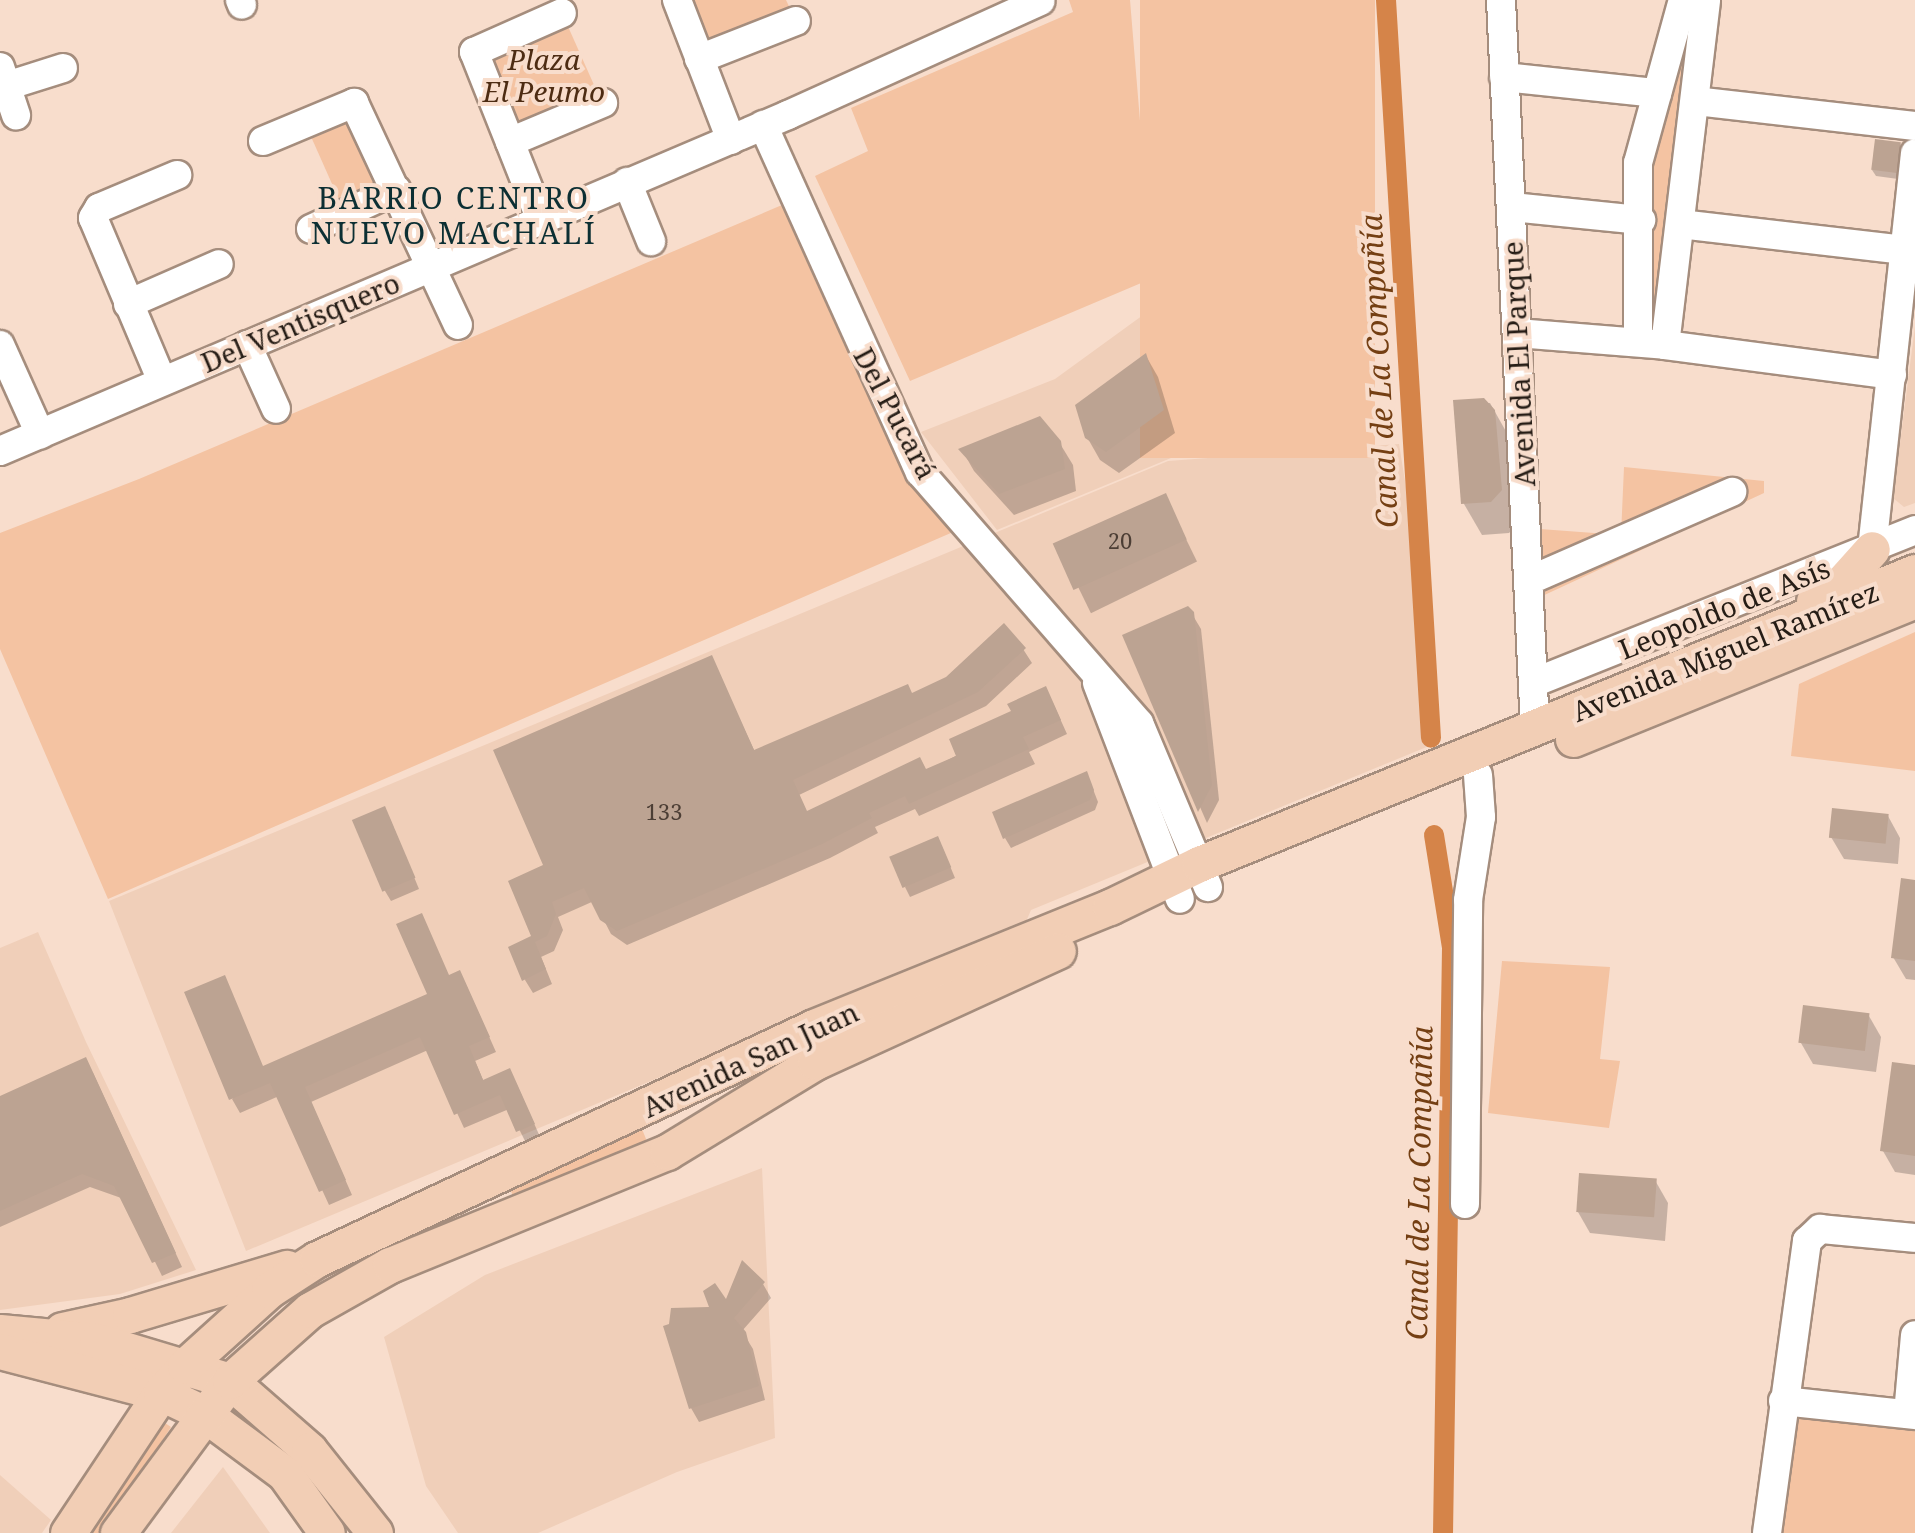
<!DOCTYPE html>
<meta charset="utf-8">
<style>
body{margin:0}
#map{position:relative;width:1915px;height:1533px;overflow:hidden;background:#f8ddcc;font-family:"Noto Serif",serif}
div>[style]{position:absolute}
.built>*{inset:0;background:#f0cfb9}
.green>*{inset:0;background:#f4c3a2;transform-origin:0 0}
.shadow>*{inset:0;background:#0003;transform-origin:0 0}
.canal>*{height:20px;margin:-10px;padding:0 10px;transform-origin:10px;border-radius:10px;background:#d58449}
.building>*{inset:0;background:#bca392;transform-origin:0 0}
.roads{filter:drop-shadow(2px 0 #a58d7d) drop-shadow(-2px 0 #a58d7d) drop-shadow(0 2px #a58d7d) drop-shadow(0 -2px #a58d7d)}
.minor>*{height:28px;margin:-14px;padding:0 14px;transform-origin:14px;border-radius:14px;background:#fff}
.major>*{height:35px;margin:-17.5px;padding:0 17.5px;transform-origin:17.5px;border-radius:17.5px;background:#f2ceb5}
span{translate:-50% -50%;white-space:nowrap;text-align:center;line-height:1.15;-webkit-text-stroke:8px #f8ddcc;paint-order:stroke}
.number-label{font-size:22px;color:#4c3e35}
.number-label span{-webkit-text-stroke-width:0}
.park-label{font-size:28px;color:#4d2c13;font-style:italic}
.street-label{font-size:28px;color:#261d16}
.neighbourhood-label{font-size:30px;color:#0c2f33;letter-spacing:2.5px}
.water-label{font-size:30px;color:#743f13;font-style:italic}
</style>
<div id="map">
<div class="built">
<i style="clip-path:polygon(1161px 302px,1171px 458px,997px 530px,921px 432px,1055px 379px)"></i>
<i style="clip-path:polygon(1915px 326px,1915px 503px,1904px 507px,1893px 498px)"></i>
<i style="clip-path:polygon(1399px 444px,1416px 549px,1429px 746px,1031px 910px,1025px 924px,246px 1251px,109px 901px,1168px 461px)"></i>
<i style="clip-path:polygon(38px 932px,86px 1042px,196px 1270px,120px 1294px,0 1310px,0 948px)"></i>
<i style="clip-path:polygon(762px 1168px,775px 1438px,677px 1472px,538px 1533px,458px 1533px,426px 1486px,384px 1337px,485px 1275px)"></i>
<i style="clip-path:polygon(223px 1467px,270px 1533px,171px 1533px)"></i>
<i style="clip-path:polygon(0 1475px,51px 1520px,42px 1533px,0 1533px)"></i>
</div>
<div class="green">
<i style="clip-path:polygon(692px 0,786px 0,796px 21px,717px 55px)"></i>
<i style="clip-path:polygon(1069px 0,1130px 0,1153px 278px,910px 381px,815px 176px,868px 151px,851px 108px,1073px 12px)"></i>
<i style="left:1140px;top:0;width:235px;height:458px"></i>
<i style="clip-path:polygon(1697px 0,1664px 312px,1649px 306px,1647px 139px)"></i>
<i style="left:562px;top:13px;width:99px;height:85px;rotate:66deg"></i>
<i style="left:360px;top:109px;width:82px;height:56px;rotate:66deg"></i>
<i style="clip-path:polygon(789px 202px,960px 529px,108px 899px,0 649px,0 533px,139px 479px)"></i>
<i style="clip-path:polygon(1624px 467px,1764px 481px,1764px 493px,1538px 598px,1540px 529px,1621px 535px)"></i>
<i style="clip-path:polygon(1915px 632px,1915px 771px,1791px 756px,1799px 684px)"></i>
<i style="clip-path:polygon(1502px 961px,1610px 967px,1600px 1059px,1620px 1061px,1609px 1128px,1488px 1113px)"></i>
<i style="clip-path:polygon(629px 1126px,642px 1129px,646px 1139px,638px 1153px,513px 1197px,509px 1185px)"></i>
<i style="clip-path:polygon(1792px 1407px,1915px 1421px,1915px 1533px,1777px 1533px)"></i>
<i style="clip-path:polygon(162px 1421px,171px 1427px,115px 1514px,99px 1533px,88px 1533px)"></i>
</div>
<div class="shadow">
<i style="clip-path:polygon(1900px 144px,1904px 151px,1898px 179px,1876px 176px,1872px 170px)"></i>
<i style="clip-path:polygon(1146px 356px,1158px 377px,1175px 433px,1119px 473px,1100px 460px,1087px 437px)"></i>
<i style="clip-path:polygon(1455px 403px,1490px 403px,1508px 435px,1519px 522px,1509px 533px,1482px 535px,1464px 504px)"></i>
<i style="clip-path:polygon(1059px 442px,1073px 465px,1076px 491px,1014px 515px,974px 471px,962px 450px)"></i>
<i style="left:1165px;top:496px;width:73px;height:118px;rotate:64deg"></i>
<i style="clip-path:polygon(1192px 614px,1201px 629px,1219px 800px,1207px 823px,1125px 636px)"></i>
<i style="clip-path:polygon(1023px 649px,1032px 663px,986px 706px,799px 795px,807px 813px,926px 772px,1053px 703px,1067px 734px,1029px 752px,1035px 764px,919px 816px,915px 809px,875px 827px,878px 833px,830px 858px,627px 945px,611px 934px,594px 901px,558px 917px,563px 930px,554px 951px,541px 957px,552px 984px,533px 993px,525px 980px,546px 867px,711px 658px,755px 752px,912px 696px)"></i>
<i style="clip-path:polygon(1091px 784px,1098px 802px,1095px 810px,1011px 848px,1005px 838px)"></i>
<i style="clip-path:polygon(1888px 816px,1900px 838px,1898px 864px,1844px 859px,1831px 837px)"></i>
<i style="clip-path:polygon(390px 819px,419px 889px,391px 901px,385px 891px)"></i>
<i style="clip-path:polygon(943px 849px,955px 878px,910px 897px,905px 887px)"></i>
<i style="clip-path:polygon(1915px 882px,1915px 980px,1906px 979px,1893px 957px)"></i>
<i style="clip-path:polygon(449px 977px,467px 987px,496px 1052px,475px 1061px,484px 1082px,517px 1085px,541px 1139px,527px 1145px,509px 1109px,464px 1128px,428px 1050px,311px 1102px,352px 1195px,329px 1205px,279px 1096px,240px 1113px,232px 1099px,264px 1068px,430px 996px)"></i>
<i style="clip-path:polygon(1869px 1016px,1881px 1037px,1876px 1072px,1813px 1064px,1801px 1043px)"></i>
<i style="clip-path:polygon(1915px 1067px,1915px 1175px,1895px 1172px,1883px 1151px)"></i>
<i style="clip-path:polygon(93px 1073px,182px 1267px,162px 1276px,124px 1199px,90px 1187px,0 1227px,0 1098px)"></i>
<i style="clip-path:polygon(1656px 1182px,1668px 1203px,1665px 1241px,1590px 1233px,1578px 1212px)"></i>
<i style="clip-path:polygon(763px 1284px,771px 1298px,742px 1331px,753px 1349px,765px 1400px,699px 1422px,691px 1408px,712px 1309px)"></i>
</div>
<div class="canal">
<i style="left:1386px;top:0;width:739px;rotate:86.51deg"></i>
<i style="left:1434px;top:835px;width:114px;rotate:80.9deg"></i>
<i style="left:1452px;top:948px;width:585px;rotate:90.88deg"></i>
</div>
<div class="building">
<i style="left:1875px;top:139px;width:26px;height:31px;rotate:7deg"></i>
<i style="clip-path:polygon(1146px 353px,1164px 410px,1106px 452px,1085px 438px,1075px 405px)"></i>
<i style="clip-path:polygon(1484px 398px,1495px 410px,1502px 490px,1491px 502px,1461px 504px,1453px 400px)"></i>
<i style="clip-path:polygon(1040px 416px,1061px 441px,1065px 469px,999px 494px,958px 449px)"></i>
<i style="left:1166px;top:493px;width:51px;height:124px;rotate:66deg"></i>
<i style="clip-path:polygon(1188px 606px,1194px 612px,1212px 785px,1198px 812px,1122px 635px)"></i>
<i style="clip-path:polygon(1004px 623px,1026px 648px,978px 692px,793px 780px,807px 811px,920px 757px,926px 769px,956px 756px,949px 739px,1011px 711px,1007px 704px,1046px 686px,1061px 720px,1023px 737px,1029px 749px,909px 804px,905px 796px,869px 813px,872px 818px,822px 844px,617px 931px,600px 920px,584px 888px,552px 902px,556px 914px,547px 936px,535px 942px,546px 969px,522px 981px,508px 947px,531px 936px,508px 881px,543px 865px,493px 750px,712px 655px,754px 750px,908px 684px,912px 693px,946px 677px)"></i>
<i style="clip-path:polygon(1087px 771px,1094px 790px,1090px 800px,1003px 839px,992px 812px)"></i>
<i style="left:385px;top:806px;width:78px;height:36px;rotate:67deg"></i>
<i style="left:1832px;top:808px;width:57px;height:30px;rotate:6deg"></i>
<i style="left:938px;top:836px;width:34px;height:53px;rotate:67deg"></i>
<i style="clip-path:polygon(1901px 878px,1915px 880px,1915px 961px,1891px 958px)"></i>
<i style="clip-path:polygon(422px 913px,449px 975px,460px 970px,490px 1037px,469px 1046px,483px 1080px,510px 1068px,535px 1124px,516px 1132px,500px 1095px,454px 1115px,420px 1037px,305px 1087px,346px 1180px,319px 1192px,270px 1083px,229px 1100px,184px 992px,225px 975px,263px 1066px,427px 994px,396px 924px)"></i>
<i style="left:1803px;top:1005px;width:67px;height:38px;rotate:7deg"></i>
<i style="clip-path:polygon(86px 1057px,176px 1253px,152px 1263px,114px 1186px,82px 1174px,0 1211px,0 1096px)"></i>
<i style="clip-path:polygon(1892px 1062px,1915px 1065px,1915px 1156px,1880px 1151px)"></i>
<i style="left:1579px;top:1173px;width:78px;height:39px;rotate:4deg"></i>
<i style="clip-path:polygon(742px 1260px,765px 1282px,734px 1318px,746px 1332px,759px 1386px,689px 1409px,663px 1326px,669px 1324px,671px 1308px,709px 1307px,703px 1291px,715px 1283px,726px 1299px)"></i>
</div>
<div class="roads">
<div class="minor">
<i style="left:240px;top:0;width:5px;rotate:68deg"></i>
<i style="left:677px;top:0;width:150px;rotate:68.9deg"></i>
<i style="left:1501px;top:0;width:730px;rotate:87.33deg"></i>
<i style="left:699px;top:59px;width:104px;rotate:-21.4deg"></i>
<i style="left:0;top:67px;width:51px;rotate:71.6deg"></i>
<i style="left:1504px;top:77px;width:154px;rotate:6deg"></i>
<i style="left:0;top:88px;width:66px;rotate:-17.6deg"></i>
<i style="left:1695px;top:101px;width:221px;rotate:6.5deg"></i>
<i style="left:763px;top:125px;width:381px;rotate:65.7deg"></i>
<i style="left:920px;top:472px;width:333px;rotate:48.9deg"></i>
<i style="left:1139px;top:723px;width:178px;rotate:67.2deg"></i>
<i style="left:263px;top:141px;width:99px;rotate:-22.7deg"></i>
<i style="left:354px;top:103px;width:245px;rotate:64.9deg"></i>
<i style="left:510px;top:142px;width:101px;rotate:-22.8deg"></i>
<i style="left:627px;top:182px;width:64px;rotate:67.9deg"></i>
<i style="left:1512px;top:207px;width:130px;rotate:5.8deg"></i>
<i style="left:541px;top:220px;width:181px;rotate:-111.7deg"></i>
<i style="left:474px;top:52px;width:96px;rotate:-23.9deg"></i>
<i style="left:1680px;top:224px;width:226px;rotate:6.6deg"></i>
<i style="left:311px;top:229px;width:94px;rotate:-24.6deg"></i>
<i style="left:128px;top:304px;width:99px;rotate:-23.7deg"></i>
<i style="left:1517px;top:333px;width:148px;rotate:4.6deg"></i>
<i style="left:1665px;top:345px;width:229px;rotate:7.5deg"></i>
<i style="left:1638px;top:342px;width:179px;rotate:-90deg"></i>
<i style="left:1638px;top:163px;width:169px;rotate:-74.6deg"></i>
<i style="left:0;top:345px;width:98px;rotate:65.8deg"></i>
<i style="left:247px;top:345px;width:70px;rotate:65.6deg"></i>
<i style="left:1665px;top:345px;width:347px;rotate:-83.2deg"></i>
<i style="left:162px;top:381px;width:177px;rotate:-112.9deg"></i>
<i style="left:93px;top:218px;width:12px;rotate:-59deg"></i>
<i style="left:99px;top:208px;width:85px;rotate:-22.9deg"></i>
<i style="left:0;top:451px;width:857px;rotate:-23.09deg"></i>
<i style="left:788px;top:115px;width:277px;rotate:-24.3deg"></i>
<i style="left:1872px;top:549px;width:398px;rotate:-83.8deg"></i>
<i style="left:1528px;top:581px;width:223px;rotate:-23.6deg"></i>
<i style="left:1097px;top:683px;width:231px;rotate:69deg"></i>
<i style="left:1533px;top:683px;width:412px;rotate:-21.8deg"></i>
<i style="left:1465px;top:1204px;width:304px;rotate:-89.4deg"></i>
<i style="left:1468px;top:900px;width:84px;rotate:-81.1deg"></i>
<i style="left:1481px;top:817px;width:42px;rotate:-94.1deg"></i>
<i style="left:1783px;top:1401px;width:133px;rotate:6.1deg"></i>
<i style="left:1908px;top:1414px;width:79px;rotate:-84.9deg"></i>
<i style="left:1767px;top:1533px;width:295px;rotate:-82.2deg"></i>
<i style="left:1807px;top:1241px;width:18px;rotate:-43deg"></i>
<i style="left:1820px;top:1229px;width:95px;rotate:5.4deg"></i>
</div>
<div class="major">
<i style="left:1814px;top:601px;width:26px;rotate:-29deg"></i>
<i style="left:1837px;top:588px;width:52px;rotate:-48.1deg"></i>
<i style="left:1573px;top:739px;width:369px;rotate:-22.1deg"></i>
<i style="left:62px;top:1330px;width:70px;rotate:-12.4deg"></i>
<i style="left:130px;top:1315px;width:164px;rotate:-16.7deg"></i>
<i style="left:0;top:1332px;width:97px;rotate:5.3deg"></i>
<i style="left:97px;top:1341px;width:139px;rotate:16.7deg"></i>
<i style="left:230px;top:1381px;width:105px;rotate:41.1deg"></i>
<i style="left:309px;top:1450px;width:106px;rotate:51.5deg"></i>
<i style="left:0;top:1351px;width:166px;rotate:14.6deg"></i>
<i style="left:161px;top:1393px;width:47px;rotate:25.5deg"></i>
<i style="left:203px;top:1413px;width:102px;rotate:36.6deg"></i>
<i style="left:285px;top:1474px;width:72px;rotate:54.6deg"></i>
<i style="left:68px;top:1533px;width:168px;rotate:-56.4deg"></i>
<i style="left:161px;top:1393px;width:36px;rotate:-48deg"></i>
<i style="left:185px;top:1366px;width:113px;rotate:-42.1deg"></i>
<i style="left:269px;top:1290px;width:57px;rotate:-32.9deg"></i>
<i style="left:317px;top:1259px;width:548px;rotate:-25.02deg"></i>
<i style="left:814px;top:1027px;width:319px;rotate:-22.1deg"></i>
<i style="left:1110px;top:907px;width:99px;rotate:-25.8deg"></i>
<i style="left:1199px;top:864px;width:773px;rotate:-22.19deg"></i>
<i style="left:118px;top:1533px;width:189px;rotate:-53.6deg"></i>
<i style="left:230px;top:1381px;width:107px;rotate:-41.6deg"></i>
<i style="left:310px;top:1310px;width:92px;rotate:-29.4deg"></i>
<i style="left:390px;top:1265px;width:299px;rotate:-22.2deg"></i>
<i style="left:667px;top:1152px;width:173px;rotate:-31.3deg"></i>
<i style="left:815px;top:1062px;width:267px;rotate:-24.6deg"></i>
</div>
</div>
<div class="number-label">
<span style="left:1120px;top:541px">20</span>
<span style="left:664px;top:812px">133</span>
</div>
<div class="park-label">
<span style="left:544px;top:75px">Plaza<br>El Peumo</span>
</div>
<div class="street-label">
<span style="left:300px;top:322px;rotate:-23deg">Del Ventisquero</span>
<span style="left:1518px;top:364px;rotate:-93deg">Avenida El Parque</span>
<span style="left:896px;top:413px;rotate:62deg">Del Pucará</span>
<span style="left:1724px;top:608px;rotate:-22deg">Leopoldo de Asís</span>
<span style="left:1725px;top:651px;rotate:-22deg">Avenida Miguel Ramírez</span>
<span style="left:750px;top:1059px;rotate:-25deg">Avenida San Juan</span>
</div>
<div class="neighbourhood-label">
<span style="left:454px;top:215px">BARRIO CENTRO<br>NUEVO MACHALÍ</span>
</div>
<div class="water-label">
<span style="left:1379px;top:371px;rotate:-93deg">Canal de La Compañía</span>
<span style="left:1419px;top:1183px;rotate:-89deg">Canal de La Compañía</span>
</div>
</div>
